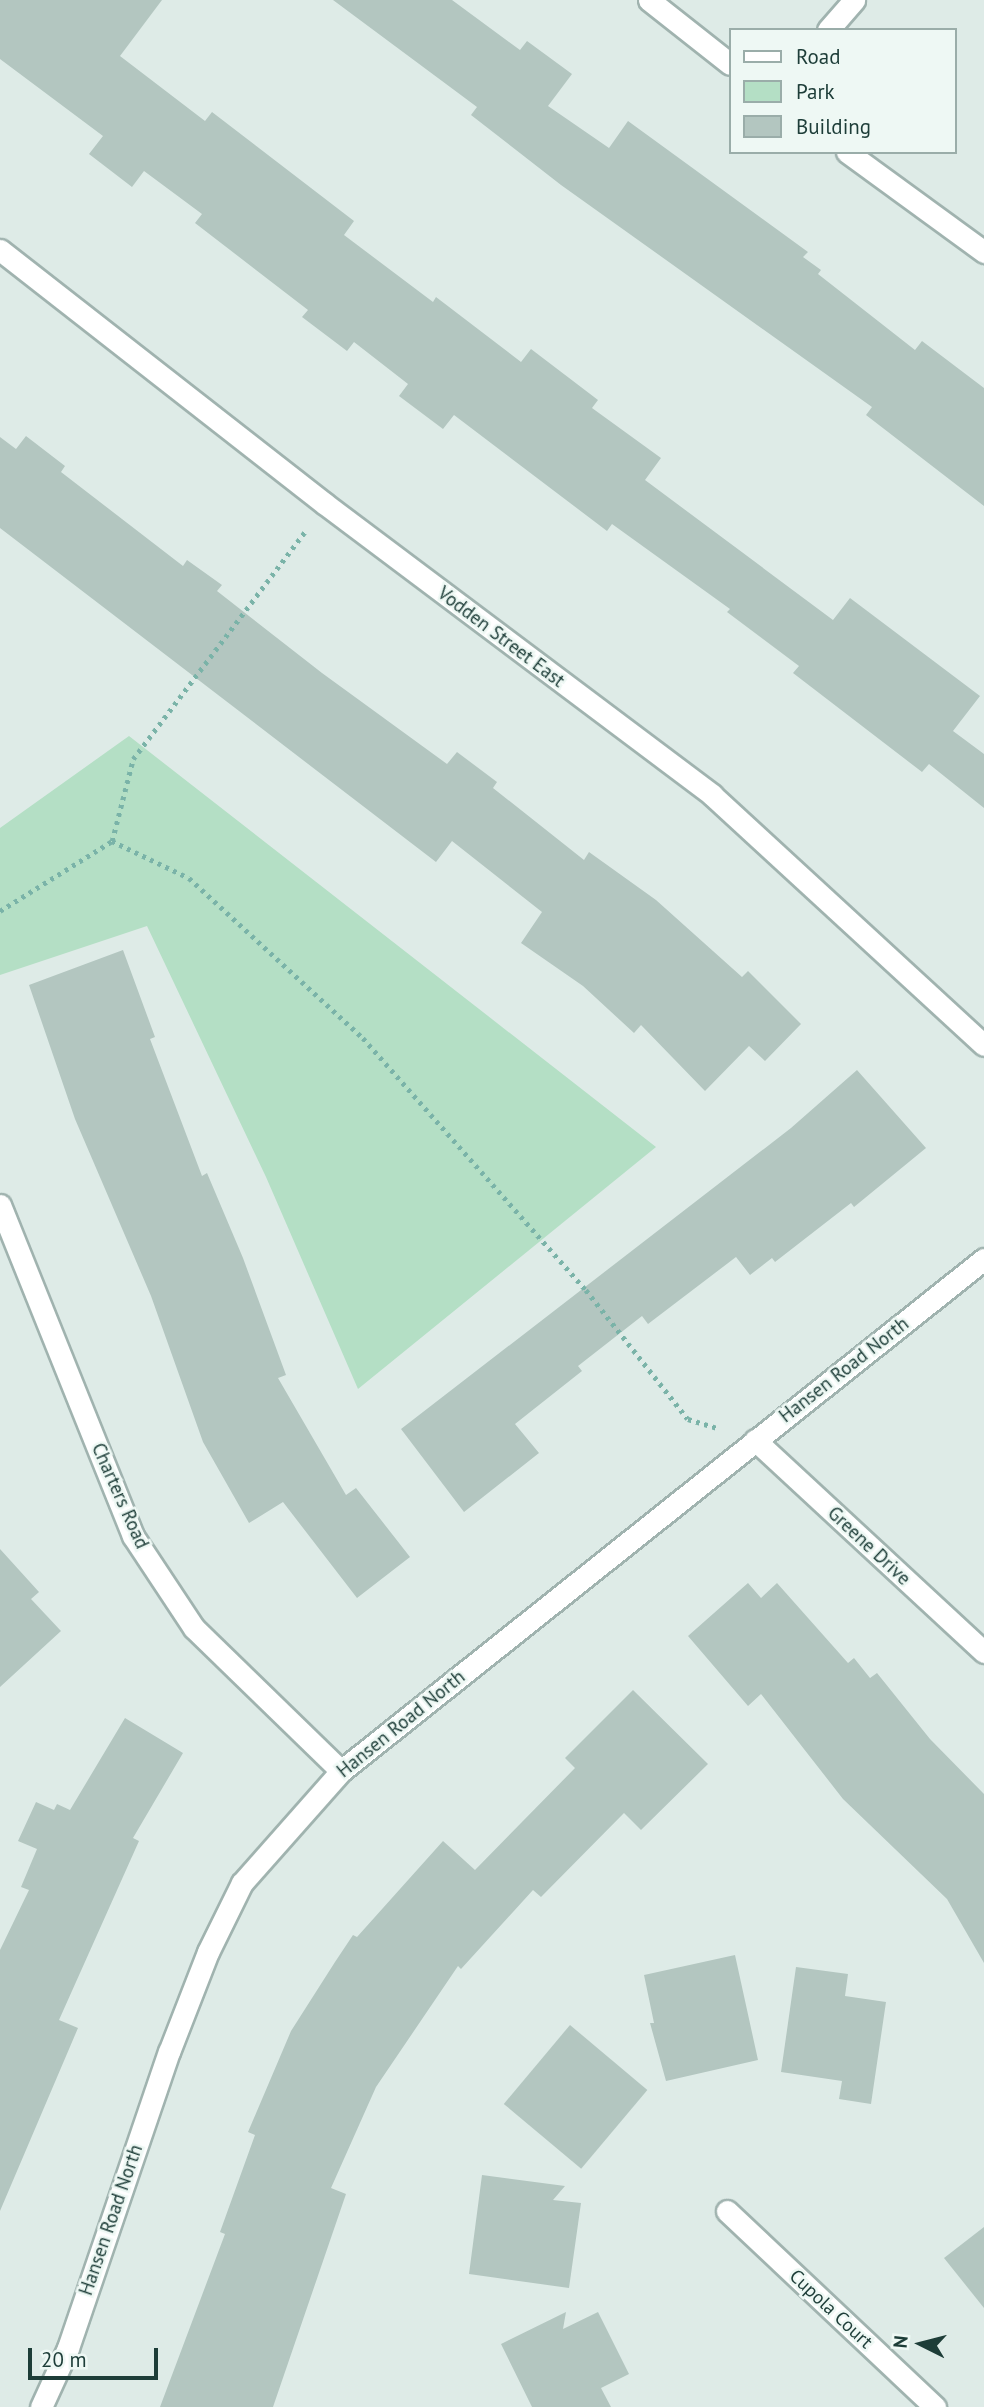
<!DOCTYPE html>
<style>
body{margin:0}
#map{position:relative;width:984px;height:2407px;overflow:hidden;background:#deebe7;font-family:"PT Sans",sans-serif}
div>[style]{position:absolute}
.green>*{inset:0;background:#b4dfc5}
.building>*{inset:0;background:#b3c6c0;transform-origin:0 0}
.path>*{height:4.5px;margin-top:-2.25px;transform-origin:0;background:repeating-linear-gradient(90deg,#7ab3a8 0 3.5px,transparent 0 8.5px)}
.roads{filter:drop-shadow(2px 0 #a0b3af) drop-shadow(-2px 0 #a0b3af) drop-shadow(0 2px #a0b3af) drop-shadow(0 -2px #a0b3af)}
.street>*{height:21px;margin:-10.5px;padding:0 10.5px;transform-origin:10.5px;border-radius:10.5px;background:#fff}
.secondary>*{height:21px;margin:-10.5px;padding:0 10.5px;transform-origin:10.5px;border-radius:10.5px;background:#fff}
span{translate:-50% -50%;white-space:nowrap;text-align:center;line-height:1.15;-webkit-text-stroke:5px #eef8f4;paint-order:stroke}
.street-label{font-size:19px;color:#1d3d38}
.legend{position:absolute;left:729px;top:28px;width:228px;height:126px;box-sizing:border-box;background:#eef8f4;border:2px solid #9aada9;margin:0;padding:9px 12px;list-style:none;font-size:21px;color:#1d3d38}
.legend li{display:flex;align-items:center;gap:14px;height:35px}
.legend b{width:35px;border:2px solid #9aada9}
.north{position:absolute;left:886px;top:2309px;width:70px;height:70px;-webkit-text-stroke:5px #eef8f4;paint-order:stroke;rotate:276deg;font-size:19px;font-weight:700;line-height:28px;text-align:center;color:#1d3d38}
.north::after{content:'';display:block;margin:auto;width:24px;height:32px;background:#1d3d38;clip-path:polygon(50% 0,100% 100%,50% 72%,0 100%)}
.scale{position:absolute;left:28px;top:2348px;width:130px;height:32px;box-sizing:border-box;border:4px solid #1d3d38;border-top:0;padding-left:9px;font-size:21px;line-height:24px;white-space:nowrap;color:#1d3d38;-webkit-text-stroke:5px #eef8f4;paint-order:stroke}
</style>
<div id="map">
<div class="green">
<i style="clip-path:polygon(129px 736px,656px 1147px,358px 1389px,266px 1177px,147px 926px,0 975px,0 828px)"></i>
</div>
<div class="building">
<i style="clip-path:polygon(0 0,162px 0,120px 56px,205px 121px,212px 112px,354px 221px,344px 235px,433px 302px,436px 297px,521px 362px,531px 349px,598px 400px,592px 408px,661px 458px,645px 480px,833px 620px,850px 598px,980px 696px,953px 731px,984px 754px,984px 808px,929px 764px,922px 772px,793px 673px,799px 666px,727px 612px,730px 609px,612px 524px,607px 531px,454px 415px,443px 429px,399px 396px,408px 384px,354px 342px,347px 351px,302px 317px,308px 310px,195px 223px,202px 214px,144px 171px,132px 187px,89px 154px,103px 136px,0 59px)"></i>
<i style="clip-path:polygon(333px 0,452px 0,520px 50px,527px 41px,572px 74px,548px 106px,609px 148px,628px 121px,808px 252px,803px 257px,821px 270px,818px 274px,915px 350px,922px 341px,984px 388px,984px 506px,866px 415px,872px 407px,561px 185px,471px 115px,477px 107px)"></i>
<i style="clip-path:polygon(26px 436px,65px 466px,61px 472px,183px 566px,187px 560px,222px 585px,217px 591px,322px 673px,447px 764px,457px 752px,497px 782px,493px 788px,584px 860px,589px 852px,656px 900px,742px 977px,748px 971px,801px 1024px,765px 1061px,749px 1046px,705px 1091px,641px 1025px,634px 1033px,583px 986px,521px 943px,542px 912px,452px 841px,436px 862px,0 528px,0 437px,16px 449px)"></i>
<i style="clip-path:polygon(123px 950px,155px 1037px,150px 1039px,202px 1176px,207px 1173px,243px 1258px,286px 1375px,278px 1378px,346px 1495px,356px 1488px,410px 1557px,357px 1598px,283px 1502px,249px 1523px,203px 1442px,151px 1296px,75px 1119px,29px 985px)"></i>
<i style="clip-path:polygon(857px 1070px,926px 1148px,854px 1207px,851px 1203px,775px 1262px,772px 1258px,750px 1275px,736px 1257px,648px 1324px,642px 1316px,578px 1366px,582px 1371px,515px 1424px,539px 1453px,464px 1512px,401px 1429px,791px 1128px)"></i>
<i style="clip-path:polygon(0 1549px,39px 1592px,31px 1599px,61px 1631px,0 1687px)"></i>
<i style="clip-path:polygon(748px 1583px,761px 1598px,777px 1583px,848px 1663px,854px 1658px,870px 1678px,877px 1673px,930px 1739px,984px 1794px,984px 1963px,947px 1899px,843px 1799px,761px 1694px,748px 1706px,688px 1636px)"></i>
<i style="clip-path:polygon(633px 1690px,708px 1764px,641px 1830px,624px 1813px,541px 1897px,533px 1890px,461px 1969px,458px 1966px,376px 2087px,331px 2188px,346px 2194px,273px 2407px,160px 2407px,225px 2234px,220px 2232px,255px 2135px,248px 2132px,291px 2031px,335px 1962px,353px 1935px,357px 1937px,443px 1841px,475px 1870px,575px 1768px,565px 1758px)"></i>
<i style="clip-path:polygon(125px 1718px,183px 1753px,133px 1838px,139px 1841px,59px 2020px,78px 2028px,0 2211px,0 1950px,29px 1890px,21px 1887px,37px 1849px,18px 1841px,36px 1802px,54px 1810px,57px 1804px,70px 1810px)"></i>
<i style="clip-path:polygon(735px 1955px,758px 2060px,666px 2081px,650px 2023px,654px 2023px,644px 1975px)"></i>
<i style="clip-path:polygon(796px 1967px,848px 1974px,845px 1996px,886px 2002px,871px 2104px,839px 2099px,842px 2081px,781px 2072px)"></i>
<i style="left:570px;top:2025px;width:101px;height:103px;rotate:40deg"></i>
<i style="clip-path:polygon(482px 2175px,565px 2186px,553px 2200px,581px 2203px,569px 2288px,469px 2274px)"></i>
<i style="clip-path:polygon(984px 2227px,984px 2308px,944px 2258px)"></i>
<i style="clip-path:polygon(566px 2312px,563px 2329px,598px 2312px,629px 2374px,601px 2388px,611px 2407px,532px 2407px,501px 2344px)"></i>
</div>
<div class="path">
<i style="left:112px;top:841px;width:85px;rotate:-75.6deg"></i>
<i style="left:133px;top:759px;width:288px;rotate:-52.9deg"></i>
<i style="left:0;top:911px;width:132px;rotate:-32deg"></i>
<i style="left:112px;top:841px;width:85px;rotate:25.7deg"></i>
<i style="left:189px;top:878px;width:236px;rotate:42.6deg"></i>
<i style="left:363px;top:1038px;width:337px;rotate:48.5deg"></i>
<i style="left:586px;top:1290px;width:164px;rotate:51.7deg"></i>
<i style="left:688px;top:1419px;width:31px;rotate:17deg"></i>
</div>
<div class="roads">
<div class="street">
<i style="left:649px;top:0;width:103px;rotate:38.3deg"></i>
<i style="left:828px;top:30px;width:40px;rotate:-49deg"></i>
<i style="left:847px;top:152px;width:170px;rotate:36.1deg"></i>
<i style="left:0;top:1205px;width:357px;rotate:68.1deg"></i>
<i style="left:133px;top:1536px;width:110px;rotate:56.5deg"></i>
<i style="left:194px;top:1628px;width:205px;rotate:44.2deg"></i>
<i style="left:755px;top:1440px;width:312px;rotate:42.8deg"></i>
<i style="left:727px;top:2211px;width:286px;rotate:43.3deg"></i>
<i style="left:41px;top:2407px;width:65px;rotate:-65.4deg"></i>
<i style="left:68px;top:2348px;width:313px;rotate:-71.2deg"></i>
<i style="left:169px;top:2052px;width:107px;rotate:-68.7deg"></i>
<i style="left:208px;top:1952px;width:77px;rotate:-63.8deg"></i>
<i style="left:242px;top:1883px;width:149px;rotate:-48.5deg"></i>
<i style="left:341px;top:1771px;width:822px;rotate:-38.53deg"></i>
</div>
<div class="secondary">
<i style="left:0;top:250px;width:412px;rotate:38deg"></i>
<i style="left:325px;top:504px;width:484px;rotate:36.9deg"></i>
<i style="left:712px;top:795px;width:369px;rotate:42.6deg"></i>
</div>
</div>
<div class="street-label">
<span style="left:501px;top:637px;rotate:37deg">Vodden Street East</span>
<span style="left:844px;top:1370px;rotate:-38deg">Hansen Road North</span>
<span style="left:120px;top:1496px;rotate:66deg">Charters Road</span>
<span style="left:869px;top:1546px;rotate:43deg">Greene Drive</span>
<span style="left:401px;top:1724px;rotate:-39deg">Hansen Road North</span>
<span style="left:111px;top:2220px;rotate:-71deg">Hansen Road North</span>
<span style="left:831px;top:2309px;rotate:43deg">Cupola Court</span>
</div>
<ul class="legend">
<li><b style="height:9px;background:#fff"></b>Road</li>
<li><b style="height:19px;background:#b4dfc5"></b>Park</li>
<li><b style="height:19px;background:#b3c6c0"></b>Building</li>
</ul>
<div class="north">N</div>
<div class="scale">20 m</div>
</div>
